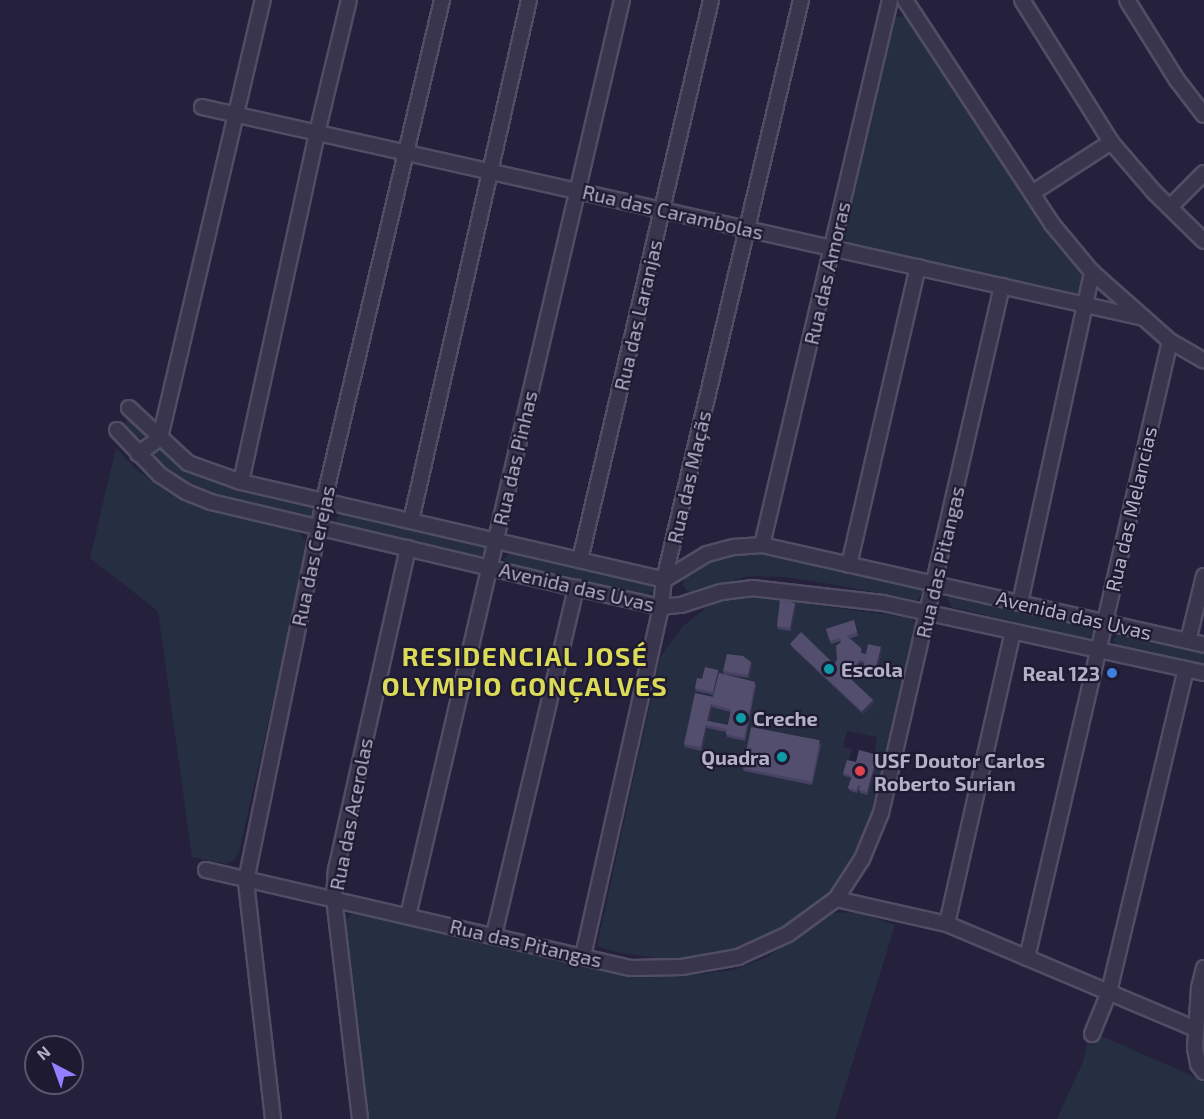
<!DOCTYPE html>
<meta charset="utf-8">
<style>
body{margin:0}
#map{position:relative;width:1204px;height:1119px;overflow:hidden;background:#25213d;font-family:"Exo 2",sans-serif}
div>[style]{position:absolute}
.green>*{inset:0;background:#262f41}
.roads{filter:drop-shadow(2px 0 #504d64) drop-shadow(-2px 0 #504d64) drop-shadow(0 2px #504d64) drop-shadow(0 -2px #504d64)}
.minor>*{height:14px;margin:-7px;padding:0 7px;transform-origin:7px;border-radius:7px;background:#38354d}
.wall>*{inset:0;background:#474263}
.shaded-wall>*{inset:0;background:#35304f;transform-origin:0 0}
.building>*{inset:0;background:#534e6e;transform-origin:0 0}
.dots>*{width:16px;height:16px;translate:-50% -50%;box-sizing:border-box;border:3px solid #1e1a31;border-radius:50%}
span{translate:-50% -50%;white-space:nowrap;text-align:center;line-height:1.15;-webkit-text-stroke:4.5px #1e1a31;paint-order:stroke}
.street-label{font-size:20px;color:#b4b0c8}
.poi-label{font-size:20px;color:#b4b0c8;font-weight:700}
.left{translate:0 -50%;text-align:left}
.right{translate:-100% -50%;text-align:right}
.district-label{font-size:26px;color:#dcdb58;font-weight:700;letter-spacing:1.5px}
.north{position:absolute;left:24px;top:1035px;width:60px;height:60px;box-sizing:border-box;background:#1e1a31;border:2px solid #5a566d;border-radius:50%;rotate:319deg;font-size:16px;font-weight:700;line-height:24px;text-align:center;color:#b4b0c8}
.north::after{content:'';display:block;margin:auto;width:21px;height:27px;background:#957eff;clip-path:polygon(50% 0,100% 100%,50% 72%,0 100%)}
</style>
<div id="map">
<div class="green">
<i style="clip-path:polygon(899px 16px,909px 18px,914px 23px,1052px 240px,1081px 273px,1083px 286px,1078px 293px,1069px 295px,851px 244px,843px 238px,842px 234px,892px 19px)"></i>
<i style="clip-path:polygon(129px 417px,133px 417px,144px 428px,143px 438px,134px 437px,126px 428px,125px 421px)"></i>
<i style="clip-path:polygon(116px 448px,136px 469px,160px 487px,185px 500px,298px 531px,308px 545px,239px 852px,234px 860px,226px 864px,192px 857px,158px 611px,90px 558px)"></i>
<i style="clip-path:polygon(164px 448px,239px 488px,312px 507px,316px 511px,315px 515px,309px 519px,204px 490px,180px 478px,155px 460px,156px 451px)"></i>
<i style="clip-path:polygon(341px 512px,482px 544px,486px 549px,480px 557px,340px 526px,336px 519px)"></i>
<i style="clip-path:polygon(511px 551px,649px 585px,654px 589px,647px 597px,508px 566px,504px 559px)"></i>
<i style="clip-path:polygon(740px 552px,778px 552px,921px 586px,923px 592px,917px 600px,830px 584px,784px 577px,748px 576px,694px 592px,687px 591px,683px 585px,684px 576px,691px 569px)"></i>
<i style="clip-path:polygon(evenodd,743px 595px,910px 618px,916px 624px,917px 633px,872px 818px,857px 856px,830px 893px,790px 927px,738px 953px,684px 962px,616px 952px,597px 946px,660px 658px,682px 627px,711px 604px,743px 595px,847px 731px,877px 737px,873px 765px,862px 788px,853px 779px,844px 776px,852px 749px,843px 747px,847px 731px)"></i>
<i style="clip-path:polygon(950px 595px,1091px 627px,1094px 633px,1088px 639px,952px 607px,947px 599px)"></i>
<i style="clip-path:polygon(1120px 632px,1204px 651px,1204px 666px,1117px 647px,1113px 640px)"></i>
<i style="clip-path:polygon(356px 910px,638px 975px,691px 975px,734px 970px,767px 957px,833px 913px,857px 912px,895px 925px,835px 1119px,367px 1119px,345px 926px,346px 920px)"></i>
<i style="clip-path:polygon(1090px 1031px,1204px 1081px,1204px 1119px,1057px 1119px,1083px 1062px)"></i>
</div>
<div class="roads">
<div class="minor">
<i style="left:905px;top:0;width:268px;rotate:56.7deg"></i>
<i style="left:1052px;top:224px;width:62px;rotate:50.2deg"></i>
<i style="left:1092px;top:272px;width:104px;rotate:41.5deg"></i>
<i style="left:1170px;top:341px;width:39px;rotate:30deg"></i>
<i style="left:1022px;top:0;width:168px;rotate:57.9deg"></i>
<i style="left:1111px;top:142px;width:66px;rotate:49.3deg"></i>
<i style="left:1154px;top:192px;width:70px;rotate:44.4deg"></i>
<i style="left:1127px;top:0;width:94px;rotate:58deg"></i>
<i style="left:1177px;top:80px;width:44px;rotate:52.4deg"></i>
<i style="left:202px;top:107px;width:965px;rotate:12.63deg"></i>
<i style="left:1032px;top:193px;width:94px;rotate:-32.8deg"></i>
<i style="left:1170px;top:207px;width:48px;rotate:-45deg"></i>
<i style="left:129px;top:408px;width:81px;rotate:43deg"></i>
<i style="left:188px;top:463px;width:56px;rotate:19.7deg"></i>
<i style="left:241px;top:482px;width:434px;rotate:13deg"></i>
<i style="left:664px;top:580px;width:50px;rotate:-31.2deg"></i>
<i style="left:707px;top:554px;width:28px;rotate:-15deg"></i>
<i style="left:734px;top:547px;width:28px;rotate:-4deg"></i>
<i style="left:762px;top:545px;width:453px;rotate:12.7deg"></i>
<i style="left:117px;top:430px;width:62px;rotate:46.3deg"></i>
<i style="left:160px;top:475px;width:31px;rotate:33deg"></i>
<i style="left:186px;top:492px;width:27px;rotate:22deg"></i>
<i style="left:211px;top:502px;width:375px;rotate:13.3deg"></i>
<i style="left:576px;top:588px;width:87px;rotate:12.6deg"></i>
<i style="left:661px;top:607px;width:20px;rotate:-6deg"></i>
<i style="left:681px;top:605px;width:42px;rotate:-18deg"></i>
<i style="left:721px;top:592px;width:31px;rotate:-7deg"></i>
<i style="left:752px;top:588px;width:132px;rotate:6.5deg"></i>
<i style="left:883px;top:603px;width:329px;rotate:12.3deg"></i>
<i style="left:138px;top:454px;width:27px;rotate:-36deg"></i>
<i style="left:160px;top:438px;width:450px;rotate:-76.8deg"></i>
<i style="left:241px;top:482px;width:357px;rotate:-77.7deg"></i>
<i style="left:317px;top:133px;width:137px;rotate:-76.5deg"></i>
<i style="left:411px;top:521px;width:534px;rotate:-77.24deg"></i>
<i style="left:762px;top:545px;width:560px;rotate:-76.78deg"></i>
<i style="left:580px;top:560px;width:575px;rotate:-76.83deg"></i>
<i style="left:849px;top:565px;width:306px;rotate:-77deg"></i>
<i style="left:1020px;top:603px;width:339px;rotate:-77.7deg"></i>
<i style="left:1188px;top:641px;width:67px;rotate:-76.2deg"></i>
<i style="left:206px;top:870px;width:436px;rotate:13deg"></i>
<i style="left:631px;top:968px;width:51px;rotate:-1.1deg"></i>
<i style="left:682px;top:967px;width:57px;rotate:-10.1deg"></i>
<i style="left:738px;top:957px;width:55px;rotate:-24.7deg"></i>
<i style="left:788px;top:934px;width:59px;rotate:-36.1deg"></i>
<i style="left:836px;top:899px;width:114px;rotate:12.7deg"></i>
<i style="left:947px;top:924px;width:270px;rotate:22.9deg"></i>
<i style="left:836px;top:899px;width:48px;rotate:-57deg"></i>
<i style="left:862px;top:859px;width:50px;rotate:-67.6deg"></i>
<i style="left:881px;top:813px;width:541px;rotate:-77.07deg"></i>
<i style="left:408px;top:916px;width:941px;rotate:-76.85deg"></i>
<i style="left:947px;top:924px;width:300px;rotate:-77.3deg"></i>
<i style="left:494px;top:935px;width:357px;rotate:-76.7deg"></i>
<i style="left:583px;top:956px;width:358px;rotate:-77.4deg"></i>
<i style="left:661px;top:607px;width:27px;rotate:-84deg"></i>
<i style="left:664px;top:580px;width:596px;rotate:-76.71deg"></i>
<i style="left:1027px;top:958px;width:633px;rotate:-76.95deg"></i>
<i style="left:1204px;top:968px;width:21px;rotate:104deg"></i>
<i style="left:1199px;top:988px;width:60px;rotate:93.8deg"></i>
<i style="left:1195px;top:1048px;width:16px;rotate:79deg"></i>
<i style="left:1198px;top:1064px;width:10px;rotate:53deg"></i>
<i style="left:1092px;top:1034px;width:45px;rotate:-68deg"></i>
<i style="left:1109px;top:992px;width:332px;rotate:-76.6deg"></i>
<i style="left:273px;top:1119px;width:240px;rotate:-96.5deg"></i>
<i style="left:246px;top:881px;width:389px;rotate:-78.4deg"></i>
<i style="left:324px;top:500px;width:514px;rotate:-76.72deg"></i>
<i style="left:360px;top:1119px;width:224px;rotate:-96.7deg"></i>
<i style="left:334px;top:897px;width:27px;rotate:-86deg"></i>
<i style="left:336px;top:870px;width:330px;rotate:-77.4deg"></i>
</div>
</div>
<div class="wall">
<i style="clip-path:polygon(795px 603px,796px 606px,791px 631px,778px 629px,777px 626px)"></i>
<i style="clip-path:polygon(854px 620px,858px 636px,850px 638px,861px 648px,862px 654px,866px 654px,882px 650px,875px 677px,863px 674px,862px 671px,864px 663px,861px 663px,858px 668px,846px 670px,843px 668px,841px 670px,873px 700px,874px 703px,863px 714px,792px 647px,790px 644px,834px 664px,837px 660px,841px 642px,841px 641px,831px 644px,826px 629px)"></i>
<i style="clip-path:polygon(751px 662px,752px 666px,749px 678px,724px 674px,723px 671px)"></i>
<i style="clip-path:polygon(evenodd,718px 670px,719px 673px,755px 682px,756px 685px,745px 741px,727px 737px,726px 732px,707px 728px,702px 751px,685px 747px,684px 744px,714px 695px,696px 691px,695px 688px,702px 679px,718px 670px,712px 707px,731px 712px,728px 725px,709px 721px,712px 707px)"></i>
<i style="clip-path:polygon(821px 744px,812px 785px,744px 771px,743px 768px)"></i>
<i style="clip-path:polygon(875px 758px,874px 763px,876px 766px,868px 795px,860px 793px,859px 788px,857px 793px,850px 791px,848px 788px,851px 778px,844px 776px,843px 773px,856px 762px)"></i>
</div>
<div class="shaded-wall">
<i style="clip-path:polygon(795px 603px,796px 606px,791px 631px,790px 628px)"></i>
<i style="clip-path:polygon(881px 647px,882px 650px,875px 677px,874px 674px)"></i>
<i style="clip-path:polygon(860px 660px,861px 663px,858px 668px,857px 665px)"></i>
<i style="clip-path:polygon(751px 662px,752px 666px,749px 678px,748px 675px)"></i>
<i style="clip-path:polygon(718px 670px,719px 674px,714px 695px,713px 692px)"></i>
<i style="left:755px;top:682px;width:3px;height:57px;rotate:72deg"></i>
<i style="clip-path:polygon(873px 700px,874px 703px,863px 714px,862px 711px)"></i>
<i style="clip-path:polygon(711px 704px,712px 707px,708px 724px,707px 721px)"></i>
<i style="clip-path:polygon(706px 725px,707px 728px,702px 751px,701px 747px)"></i>
<i style="left:820px;top:741px;width:3px;height:42px;rotate:72deg"></i>
<i style="clip-path:polygon(875px 763px,876px 766px,868px 795px,867px 792px)"></i>
</div>
<div class="building">
<i style="clip-path:polygon(780px 600px,795px 603px,790px 628px,777px 626px)"></i>
<i style="clip-path:polygon(854px 620px,857px 632px,846px 636px,861px 648px,861px 653px,866px 654px,868px 644px,881px 647px,874px 674px,862px 671px,865px 661px,860px 660px,857px 665px,845px 667px,842px 664px,839px 668px,873px 700px,862px 711px,790px 644px,801px 632px,834px 664px,837px 660px,836px 646px,841px 642px,840px 638px,830px 641px,826px 629px)"></i>
<i style="clip-path:polygon(727px 654px,743px 656px,751px 662px,748px 675px,723px 671px)"></i>
<i style="clip-path:polygon(705px 667px,718px 670px,713px 692px,695px 688px,697px 678px,702px 679px)"></i>
<i style="clip-path:polygon(evenodd,719px 673px,755px 682px,744px 738px,726px 734px,727px 729px,706px 725px,701px 747px,684px 744px,695px 693px,713px 697px,719px 673px,711px 704px,731px 709px,728px 725px,707px 721px,711px 704px)"></i>
<i style="left:751px;top:727px;width:70px;height:42px;rotate:11deg"></i>
<i style="clip-path:polygon(859px 750px,874px 754px,872px 762px,875px 763px,867px 792px,859px 790px,861px 785px,858px 785px,856px 790px,848px 788px,852px 776px,843px 773px,847px 760px,856px 762px)"></i>
</div>
<div class="dots">
<i style="left:829px;top:669px;background:#0f9aa8"></i>
<i style="left:1112px;top:673px;background:#3f7fe0"></i>
<i style="left:741px;top:718px;background:#0f9aa8"></i>
<i style="left:782px;top:757px;background:#0f9aa8"></i>
<i style="left:860px;top:771px;background:#e0444e"></i>
</div>
<div class="street-label">
<span style="left:673px;top:212px;rotate:13deg">Rua das Carambolas</span>
<span style="left:827px;top:273px;rotate:-77deg">Rua das Amoras</span>
<span style="left:638px;top:315px;rotate:-77deg">Rua das Laranjas</span>
<span style="left:515px;top:458px;rotate:-77deg">Rua das Pinhas</span>
<span style="left:689px;top:477px;rotate:-77deg">Rua das Maçãs</span>
<span style="left:1131px;top:509px;rotate:-77deg">Rua das Melancias</span>
<span style="left:313px;top:556px;rotate:-78deg">Rua das Cerejas</span>
<span style="left:940px;top:562px;rotate:-77deg">Rua das Pitangas</span>
<span style="left:577px;top:587px;rotate:13deg">Avenida das Uvas</span>
<span style="left:1074px;top:615px;rotate:13deg">Avenida das Uvas</span>
<span style="left:351px;top:814px;rotate:-79deg">Rua das Acerolas</span>
<span style="left:526px;top:943px;rotate:13deg">Rua das Pitangas</span>
</div>
<div class="poi-label">
<span class="left" style="left:841px;top:669px">Escola</span>
<span class="right" style="left:1100px;top:673px">Real 123</span>
<span class="left" style="left:753px;top:718px">Creche</span>
<span class="right" style="left:770px;top:757px">Quadra</span>
<span class="left" style="left:874px;top:772px">USF Doutor Carlos<br>Roberto Surian</span>
</div>
<div class="district-label">
<span style="left:525px;top:671px">RESIDENCIAL JOSÉ<br>OLYMPIO GONÇALVES</span>
</div>
<div class="north">N</div>
</div>
